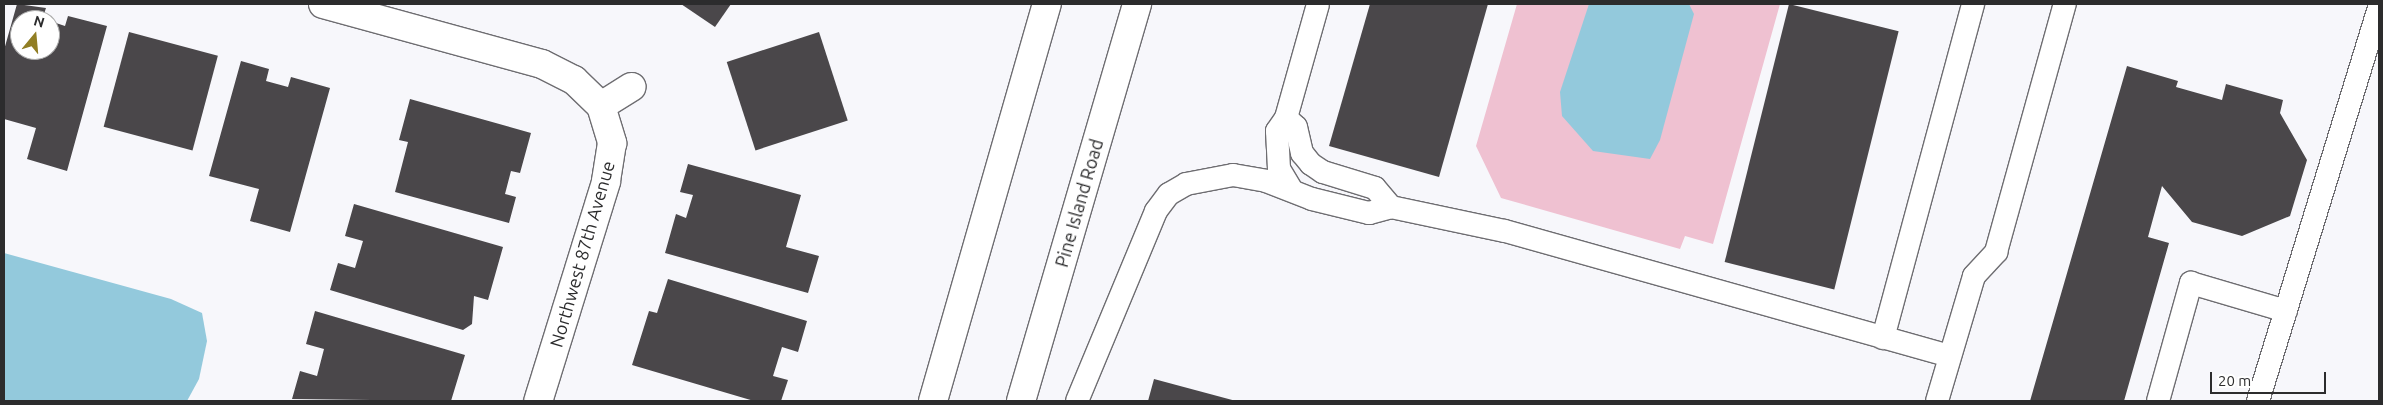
<!DOCTYPE html>
<style>
body{margin:0}
#map{position:relative;width:2383px;height:405px;overflow:hidden;background:#f7f7fb;font-family:Ubuntu,sans-serif}
div>[style]{position:absolute}
.green>*{inset:0;background:#efc1d1}
.water>*{inset:0;background:#93c9dc}
.building>*{inset:0;background:#4a474a;transform-origin:0 0}
.roads{filter:drop-shadow(1px 0 #6e6d71) drop-shadow(-1px 0 #6e6d71) drop-shadow(0 1px #6e6d71) drop-shadow(0 -1px #6e6d71)}
.lane>*{height:22px;margin:-11px;padding:0 11px;transform-origin:11px;border-radius:11px;background:#fff}
.street>*{height:28px;margin:-14px;padding:0 14px;transform-origin:14px;border-radius:14px;background:#fff}
.secondary>*{height:28px;margin:-14px;padding:0 14px;transform-origin:14px;border-radius:14px;background:#fff}
span{translate:-50% -50%;white-space:nowrap;text-align:center;line-height:1.15;-webkit-text-stroke:5px #fff;paint-order:stroke}
.street-label{font-size:18px;color:#2c2c2d}
.frame{position:absolute;inset:0;border:5px solid #2c2c2d;pointer-events:none}
.north{position:absolute;left:10px;top:10px;width:50px;height:50px;box-sizing:border-box;background:#fff;border:1px solid #ababab;border-radius:50%;rotate:17deg;font-size:14px;font-weight:700;line-height:20px;text-align:center;color:#2c2c2d}
.north::after{content:'';display:block;margin:auto;width:18px;height:22px;background:#917e24;clip-path:polygon(50% 0,100% 100%,50% 72%,0 100%)}
.scale{position:absolute;left:2210px;top:372px;width:116px;height:22px;box-sizing:border-box;border:2px solid #2c2c2d;border-top:0;padding-left:6px;font-size:15px;line-height:18px;white-space:nowrap;color:#2c2c2d;-webkit-text-stroke:4px #fff;paint-order:stroke}
</style>
<div id="map">
<div class="green">
<i style="clip-path:polygon(1517px 4px,1780px 4px,1713px 244px,1685px 236px,1680px 249px,1501px 198px,1476px 146px)"></i>
</div>
<div class="water">
<i style="clip-path:polygon(1589px 4px,1689px 4px,1694px 14px,1660px 140px,1650px 159px,1593px 151px,1562px 116px,1560px 92px)"></i>
<i style="clip-path:polygon(4px 253px,171px 299px,202px 313px,207px 341px,199px 379px,187px 401px,4px 401px)"></i>
</div>
<div class="building">
<i style="clip-path:polygon(17px 4px,46px 8px,42px 20px,20px 20px,20px 50px,50px 50px,50px 21px,65px 26px,68px 16px,107px 26px,67px 171px,27px 159px,36px 128px,4px 119px,4px 50px)"></i>
<i style="clip-path:polygon(681px 4px,731px 4px,715px 27px)"></i>
<i style="clip-path:polygon(1370px 4px,1488px 4px,1439px 177px,1329px 146px)"></i>
<i style="left:1789px;top:4px;width:113px;height:266px;rotate:14deg"></i>
<i style="left:129px;top:32px;width:92px;height:98px;rotate:15deg"></i>
<i style="left:819px;top:32px;width:93px;height:97px;rotate:72deg"></i>
<i style="clip-path:polygon(241px 61px,269px 69px,266px 81px,288px 87px,291px 77px,330px 88px,290px 232px,250px 221px,259px 189px,209px 176px)"></i>
<i style="clip-path:polygon(2127px 66px,2178px 81px,2176px 87px,2222px 100px,2226px 84px,2283px 100px,2280px 113px,2307px 160px,2290px 216px,2242px 236px,2192px 222px,2162px 186px,2148px 237px,2169px 243px,2124px 401px,2030px 401px)"></i>
<i style="clip-path:polygon(410px 99px,531px 133px,520px 173px,511px 171px,505px 194px,516px 197px,509px 223px,395px 192px,408px 142px,399px 140px)"></i>
<i style="clip-path:polygon(688px 164px,801px 195px,786px 247px,819px 256px,808px 293px,665px 253px,676px 214px,686px 218px,693px 195px,680px 192px)"></i>
<i style="clip-path:polygon(354px 204px,503px 247px,488px 300px,474px 296px,472px 324px,463px 330px,330px 290px,338px 263px,355px 268px,363px 241px,345px 236px)"></i>
<i style="clip-path:polygon(668px 279px,807px 321px,798px 352px,782px 347px,773px 376px,788px 380px,781px 401px,754px 401px,632px 365px,649px 311px,657px 313px)"></i>
<i style="clip-path:polygon(315px 311px,465px 355px,451px 401px,292px 399px,300px 371px,317px 376px,324px 349px,306px 344px)"></i>
<i style="clip-path:polygon(1154px 379px,1236px 401px,1148px 401px)"></i>
</div>
<div class="roads">
<div class="lane">
<i style="left:1286px;top:118px;width:13px;rotate:42deg"></i>
<i style="left:1296px;top:127px;width:27px;rotate:77deg"></i>
<i style="left:1302px;top:153px;width:14px;rotate:51deg"></i>
<i style="left:1311px;top:164px;width:14px;rotate:34deg"></i>
<i style="left:1323px;top:172px;width:54px;rotate:17.1deg"></i>
<i style="left:1375px;top:188px;width:25px;rotate:50deg"></i>
<i style="left:1291px;top:189px;width:23px;rotate:-121deg"></i>
<i style="left:1279px;top:169px;width:38px;rotate:-93deg"></i>
<i style="left:1277px;top:131px;width:16px;rotate:-55deg"></i>
<i style="left:1286px;top:118px;width:118px;rotate:-74.3deg"></i>
<i style="left:1883px;top:338px;width:346px;rotate:-74.9deg"></i>
<i style="left:1077px;top:401px;width:206px;rotate:-67.4deg"></i>
<i style="left:1156px;top:211px;width:21px;rotate:-53deg"></i>
<i style="left:1169px;top:194px;width:20px;rotate:-30deg"></i>
<i style="left:1186px;top:184px;width:48px;rotate:-10.8deg"></i>
<i style="left:1233px;top:175px;width:34px;rotate:10deg"></i>
<i style="left:1266px;top:181px;width:49px;rotate:21.4deg"></i>
<i style="left:1312px;top:199px;width:59px;rotate:13.8deg"></i>
<i style="left:1369px;top:213px;width:23px;rotate:-15deg"></i>
<i style="left:1391px;top:207px;width:116px;rotate:11.9deg"></i>
<i style="left:1505px;top:231px;width:461px;rotate:15.7deg"></i>
<i style="left:1937px;top:401px;width:130px;rotate:-73.5deg"></i>
<i style="left:1974px;top:276px;width:33px;rotate:-47deg"></i>
<i style="left:1996px;top:252px;width:257px;rotate:-74.5deg"></i>
<i style="left:2158px;top:401px;width:123px;rotate:-74.4deg"></i>
<i style="left:2191px;top:283px;width:99px;rotate:16.4deg"></i>
<i style="left:2258px;top:401px;width:412px;rotate:-72.9deg"></i>
</div>
<div class="street">
<i style="left:323px;top:4px;width:227px;rotate:15.3deg"></i>
<i style="left:542px;top:64px;width:36px;rotate:27deg"></i>
<i style="left:574px;top:80px;width:37px;rotate:44deg"></i>
<i style="left:601px;top:106px;width:39px;rotate:73deg"></i>
<i style="left:612px;top:143px;width:39px;rotate:99deg"></i>
<i style="left:606px;top:182px;width:229px;rotate:107.2deg"></i>
<i style="left:601px;top:106px;width:36px;rotate:-32deg"></i>
</div>
<div class="secondary">
<i style="left:933px;top:401px;width:413px;rotate:-74deg"></i>
<i style="left:1021px;top:401px;width:414px;rotate:-73.7deg"></i>
</div>
</div>
<div class="street-label">
<span style="left:1079px;top:203px;rotate:-74deg">Pine Island Road</span>
<span style="left:582px;top:254px;rotate:-74deg">Northwest 87th Avenue</span>
</div>
<div class="frame"></div>
<div class="north">N</div>
<div class="scale">20 m</div>
</div>
